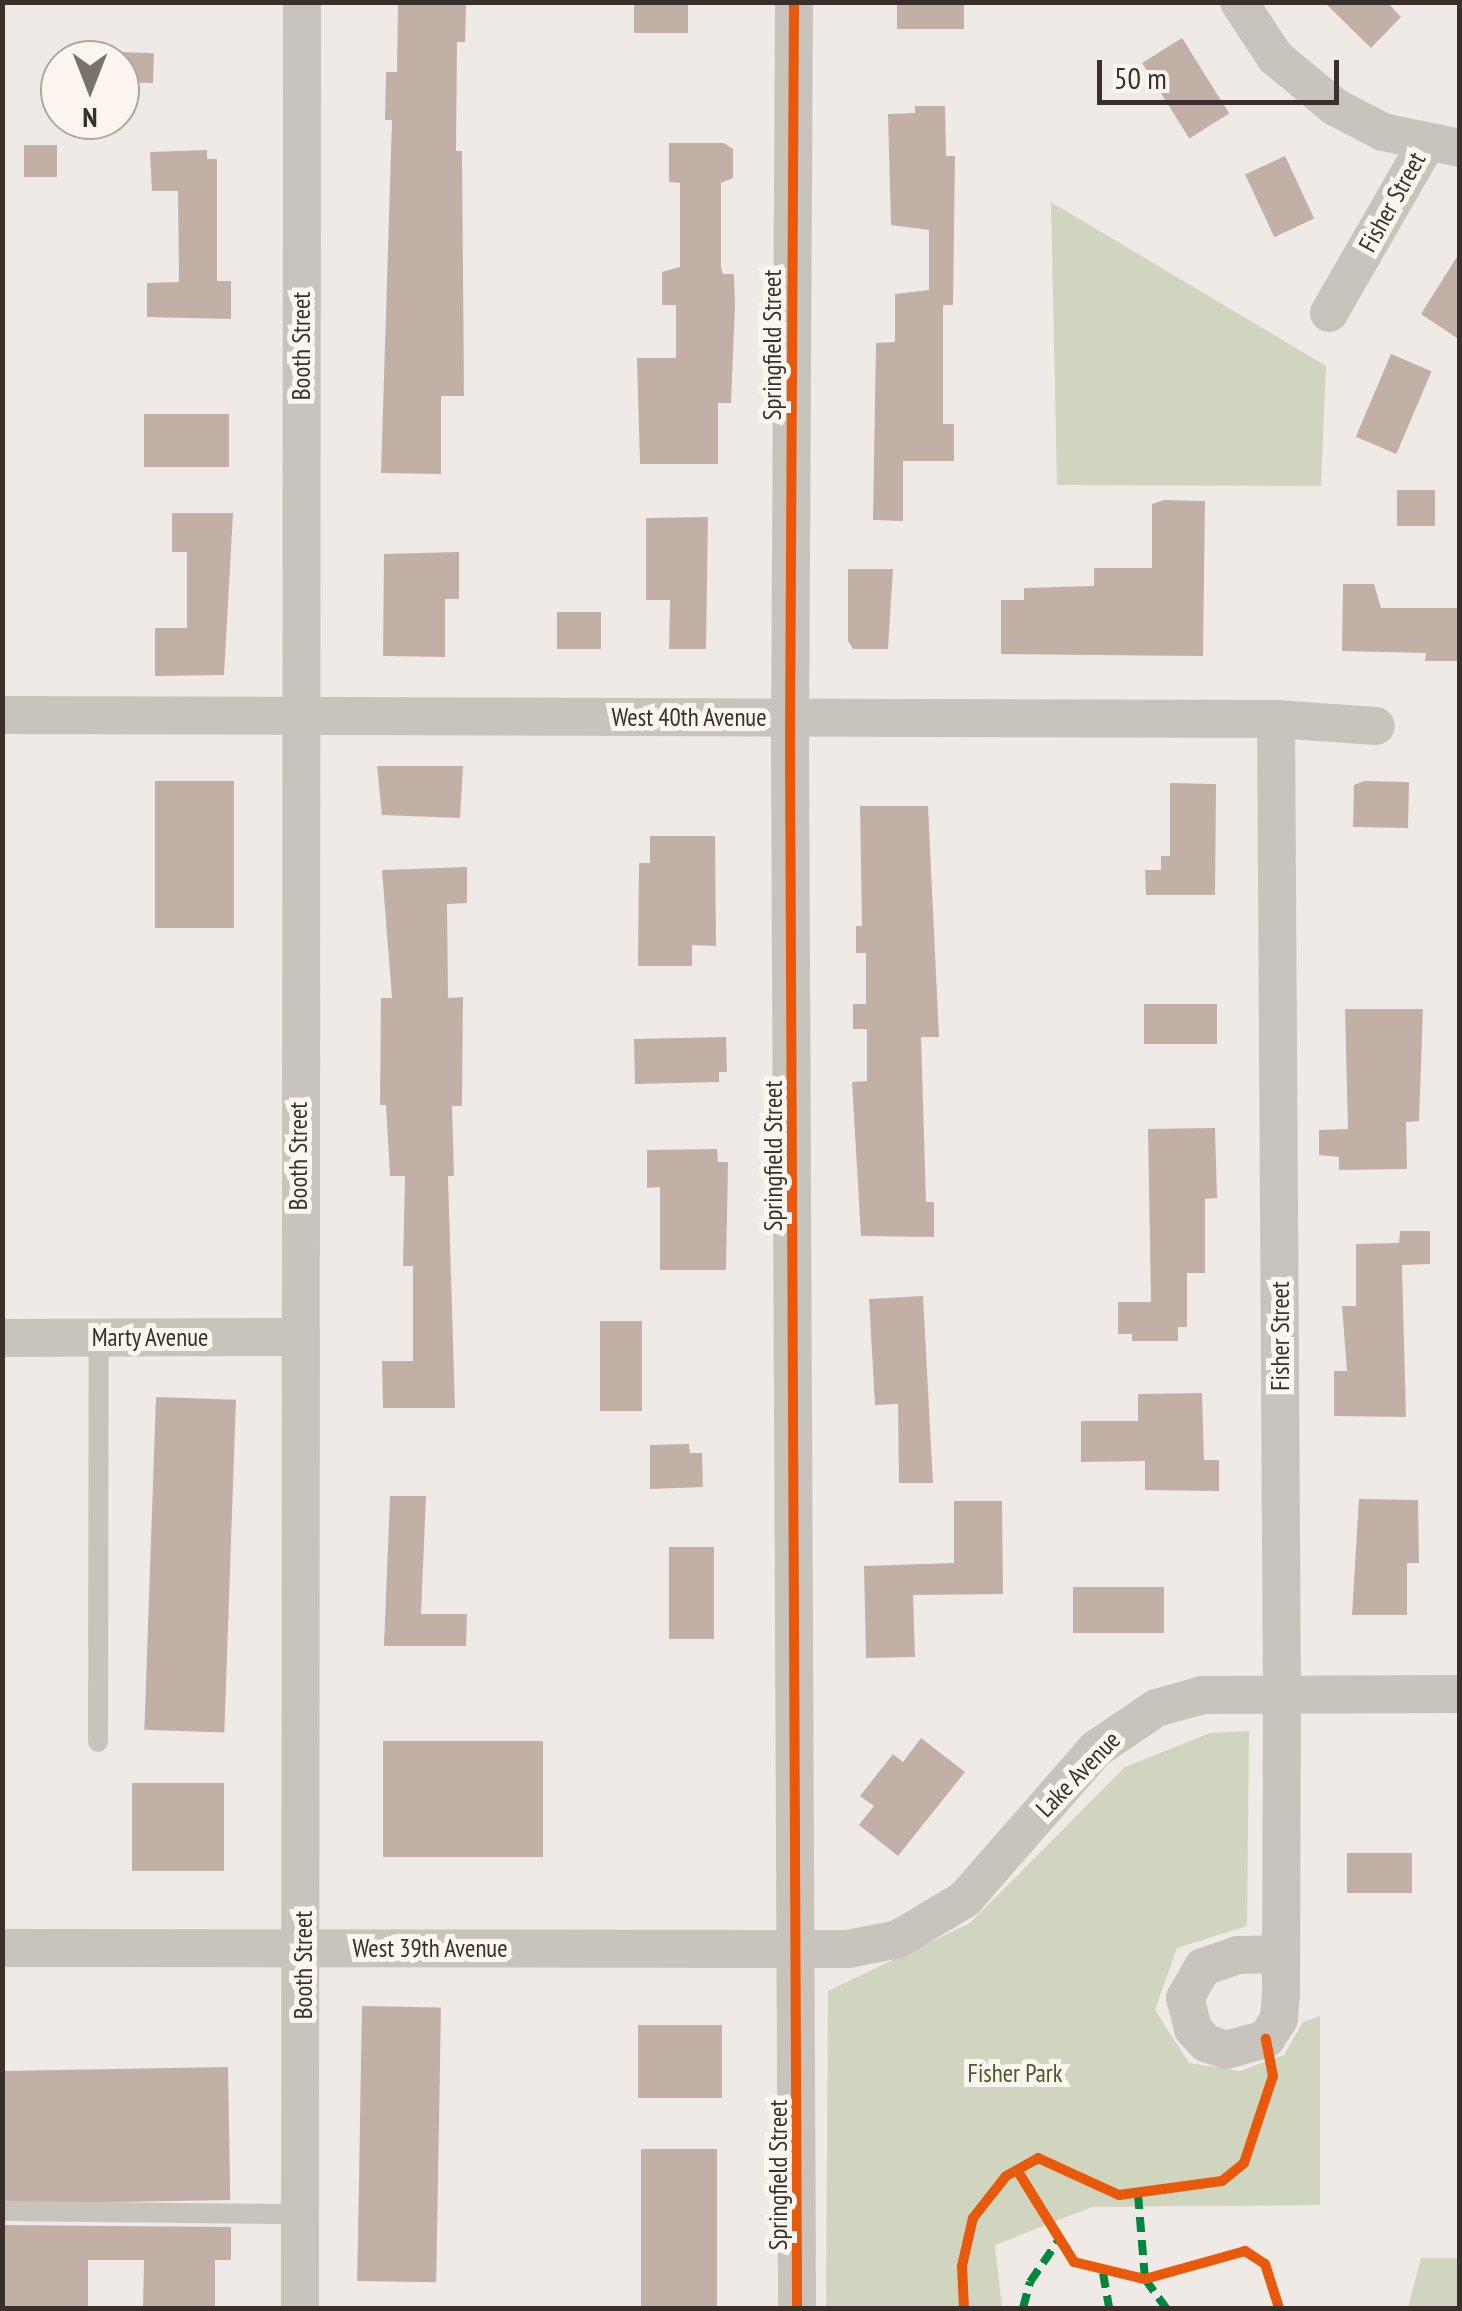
<!DOCTYPE html>
<style>
body{margin:0}
#map{position:relative;width:1462px;height:2311px;overflow:hidden;background:#efeae5;font-family:"PT Sans Narrow",sans-serif}
div>[style]{position:absolute}
.green>*{inset:0;background:#d0d5c0}
.building>*{inset:0;background:#c2b0a7;transform-origin:0 0}
.service>*{height:20px;margin:-10px;padding:0 10px;transform-origin:10px;border-radius:10px;background:#c9c3be}
.minor>*{height:38px;margin:-19px;padding:0 19px;transform-origin:19px;border-radius:19px;background:#c9c3be}
.quiet>*{height:8px;margin-top:-4px;transform-origin:0;background:repeating-linear-gradient(90deg,#00873e 0 15px,transparent 0 23px)}
.cycleway>*{height:10px;margin:-5px;padding:0 5px;transform-origin:5px;border-radius:5px;background:#e8590c}
span{translate:-50% -50%;white-space:nowrap;text-align:center;line-height:1.15;-webkit-text-stroke:10px #fbf5ee;paint-order:stroke}
.street-label{font-size:25px;color:#3a302b}
.park-label{font-size:25px;color:#48582f}
.frame{position:absolute;inset:0;border:5px solid #3a302b;pointer-events:none}
.north{position:absolute;left:40px;top:40px;width:100px;height:100px;box-sizing:border-box;background:#fbf5ee;border:2px solid #aea6a0;border-radius:50%;rotate:180deg;font-size:28px;font-weight:700;line-height:40px;text-align:center;color:#3a302b}
.north::after{content:'';display:block;margin:auto;width:35px;height:45px;background:#79716c;clip-path:polygon(50% 0,100% 100%,50% 72%,0 100%)}
.scale{position:absolute;left:1097px;top:60px;width:242px;height:45px;box-sizing:border-box;border:5px solid #3a302b;border-top:0;padding-left:12px;font-size:30px;line-height:35px;white-space:nowrap;color:#3a302b;-webkit-text-stroke:8px #fbf5ee;paint-order:stroke}
</style>
<div id="map">
<div class="green">
<i style="clip-path:polygon(1051px 202px,1326px 366px,1321px 486px,1057px 485px)"></i>
<i style="clip-path:polygon(1249px 1731px,1247px 1926px,1177px 1948px,1155px 2010px,1189px 2063px,1240px 2071px,1284px 2055px,1303px 2022px,1320px 2016px,1320px 2205px,1092px 2207px,995px 2245px,1002px 2308px,826px 2308px,828px 1991px,970px 1923px,1125px 1767px,1210px 1733px)"></i>
<i style="clip-path:polygon(1421px 2258px,1459px 2258px,1459px 2308px,1408px 2308px)"></i>
</div>
<div class="building">
<i style="clip-path:polygon(398px 2px,466px 2px,465px 42px,457px 42px,456px 151px,462px 151px,464px 396px,441px 396px,441px 474px,381px 473px,392px 120px,385px 120px,386px 72px,397px 72px)"></i>
<i style="left:634px;top:2px;width:54px;height:31px"></i>
<i style="left:897px;top:2px;width:67px;height:27px"></i>
<i style="clip-path:polygon(1324px 2px,1387px 2px,1401px 17px,1371px 48px)"></i>
<i style="left:1182px;top:38px;width:89px;height:47px;rotate:58deg"></i>
<i style="left:120px;top:52px;width:34px;height:30px;rotate:2deg"></i>
<i style="clip-path:polygon(915px 106px,945px 106px,946px 156px,955px 156px,953px 305px,943px 305px,943px 424px,954px 424px,954px 461px,903px 461px,903px 521px,873px 520px,876px 343px,895px 342px,895px 294px,929px 290px,929px 230px,891px 225px,888px 114px,915px 113px)"></i>
<i style="clip-path:polygon(669px 143px,724px 143px,733px 149px,733px 178px,721px 183px,721px 267px,723px 274px,734px 274px,735px 305px,731px 403px,718px 403px,718px 464px,640px 464px,637px 358px,676px 358px,676px 305px,662px 305px,662px 272px,680px 267px,680px 183px,669px 182px)"></i>
<i style="left:57px;top:145px;width:32px;height:33px;rotate:90deg"></i>
<i style="clip-path:polygon(207px 150px,207px 159px,217px 159px,217px 281px,231px 281px,231px 319px,147px 317px,147px 283px,179px 282px,178px 191px,152px 191px,150px 152px)"></i>
<i style="left:1285px;top:156px;width:69px;height:44px;rotate:65deg"></i>
<i style="clip-path:polygon(1460px 252px,1460px 340px,1421px 314px)"></i>
<i style="left:1391px;top:354px;width:44px;height:90px;rotate:23deg"></i>
<i style="left:229px;top:414px;width:53px;height:85px;rotate:90deg"></i>
<i style="left:1397px;top:490px;width:38px;height:36px"></i>
<i style="clip-path:polygon(1164px 500px,1205px 501px,1203px 656px,1001px 654px,1001px 600px,1024px 600px,1024px 588px,1094px 586px,1094px 568px,1152px 568px,1152px 504px)"></i>
<i style="clip-path:polygon(172px 513px,233px 513px,224px 675px,155px 676px,155px 628px,187px 628px,187px 552px,172px 552px)"></i>
<i style="clip-path:polygon(708px 517px,706px 649px,669px 649px,670px 600px,646px 600px,646px 518px)"></i>
<i style="clip-path:polygon(459px 552px,459px 599px,445px 599px,445px 657px,383px 656px,384px 554px)"></i>
<i style="clip-path:polygon(848px 569px,893px 569px,888px 649px,853px 649px,848px 641px)"></i>
<i style="clip-path:polygon(1343px 584px,1374px 584px,1381px 608px,1460px 608px,1460px 661px,1425px 661px,1426px 653px,1342px 651px)"></i>
<i style="left:557px;top:612px;width:44px;height:37px"></i>
<i style="clip-path:polygon(377px 766px,463px 766px,460px 818px,382px 815px)"></i>
<i style="left:155px;top:781px;width:79px;height:147px"></i>
<i style="clip-path:polygon(1364px 781px,1409px 782px,1408px 828px,1353px 827px,1354px 785px)"></i>
<i style="clip-path:polygon(1170px 783px,1216px 784px,1215px 895px,1146px 895px,1145px 870px,1161px 870px,1161px 856px,1170px 856px)"></i>
<i style="clip-path:polygon(860px 806px,928px 806px,939px 1037px,921px 1037px,926px 1202px,934px 1202px,934px 1237px,861px 1236px,852px 1082px,867px 1081px,867px 1029px,853px 1029px,853px 1004px,866px 1004px,866px 953px,856px 953px,856px 926px,862px 926px)"></i>
<i style="clip-path:polygon(650px 836px,715px 836px,716px 946px,692px 945px,692px 966px,638px 966px,639px 863px,650px 863px)"></i>
<i style="clip-path:polygon(467px 867px,467px 903px,447px 904px,448px 998px,463px 997px,462px 1106px,452px 1106px,454px 1176px,448px 1176px,455px 1408px,383px 1408px,382px 1361px,413px 1361px,413px 1266px,403px 1266px,405px 1176px,390px 1176px,386px 1105px,380px 1105px,381px 998px,392px 998px,382px 870px)"></i>
<i style="left:1144px;top:1004px;width:73px;height:40px"></i>
<i style="clip-path:polygon(1345px 1009px,1423px 1009px,1419px 1121px,1406px 1122px,1407px 1169px,1339px 1170px,1339px 1157px,1319px 1155px,1319px 1130px,1348px 1129px)"></i>
<i style="clip-path:polygon(726px 1037px,727px 1072px,719px 1072px,719px 1082px,635px 1084px,634px 1039px)"></i>
<i style="clip-path:polygon(1215px 1128px,1217px 1198px,1205px 1199px,1205px 1273px,1187px 1273px,1187px 1327px,1178px 1327px,1178px 1341px,1132px 1341px,1132px 1334px,1118px 1334px,1118px 1302px,1151px 1302px,1148px 1129px)"></i>
<i style="clip-path:polygon(717px 1149px,718px 1162px,728px 1162px,726px 1270px,660px 1270px,660px 1187px,647px 1188px,647px 1150px)"></i>
<i style="clip-path:polygon(1400px 1231px,1430px 1231px,1430px 1264px,1402px 1265px,1406px 1417px,1334px 1416px,1334px 1371px,1347px 1371px,1342px 1306px,1356px 1306px,1356px 1244px,1399px 1243px)"></i>
<i style="clip-path:polygon(923px 1296px,933px 1483px,899px 1483px,898px 1404px,875px 1405px,869px 1299px)"></i>
<i style="left:600px;top:1321px;width:42px;height:90px"></i>
<i style="clip-path:polygon(1202px 1393px,1204px 1460px,1219px 1460px,1219px 1491px,1145px 1490px,1145px 1461px,1081px 1462px,1081px 1421px,1138px 1421px,1138px 1394px)"></i>
<i style="left:156px;top:1397px;width:80px;height:333px;rotate:2deg"></i>
<i style="clip-path:polygon(689px 1444px,690px 1453px,702px 1453px,703px 1487px,650px 1489px,650px 1445px)"></i>
<i style="clip-path:polygon(390px 1496px,426px 1496px,421px 1614px,467px 1614px,466px 1646px,384px 1646px)"></i>
<i style="clip-path:polygon(1359px 1499px,1418px 1500px,1419px 1563px,1407px 1563px,1407px 1615px,1352px 1615px)"></i>
<i style="clip-path:polygon(954px 1501px,1002px 1501px,1003px 1594px,913px 1595px,915px 1657px,866px 1658px,864px 1566px,954px 1563px)"></i>
<i style="left:669px;top:1547px;width:45px;height:92px"></i>
<i style="left:1073px;top:1587px;width:91px;height:46px"></i>
<i style="clip-path:polygon(921px 1738px,965px 1772px,898px 1856px,859px 1825px,874px 1806px,860px 1796px,893px 1754px,903px 1762px)"></i>
<i style="left:383px;top:1741px;width:160px;height:116px"></i>
<i style="left:132px;top:1783px;width:92px;height:88px"></i>
<i style="left:1347px;top:1853px;width:65px;height:40px"></i>
<i style="left:362px;top:2006px;width:79px;height:275px;rotate:1deg"></i>
<i style="left:638px;top:2025px;width:84px;height:73px"></i>
<i style="left:228px;top:2067px;width:133px;height:226px;rotate:89deg"></i>
<i style="left:641px;top:2149px;width:76px;height:159px"></i>
<i style="clip-path:polygon(2px 2225px,231px 2227px,231px 2260px,215px 2260px,215px 2308px,143px 2308px,144px 2260px,88px 2260px,88px 2308px,2px 2308px)"></i>
</div>
<div class="service">
<i style="left:98px;top:1742px;width:405px;rotate:-89.9deg"></i>
<i style="left:2px;top:2211px;width:299px;rotate:0.6deg"></i>
</div>
<div class="minor">
<i style="left:794px;top:2px;width:744px;rotate:90.31deg"></i>
<i style="left:790px;top:746px;width:1562px;rotate:89.74deg"></i>
<i style="left:1239px;top:2px;width:66px;rotate:56.8deg"></i>
<i style="left:1275px;top:57px;width:78px;rotate:39.8deg"></i>
<i style="left:1335px;top:107px;width:54px;rotate:27.5deg"></i>
<i style="left:1383px;top:132px;width:79px;rotate:11.7deg"></i>
<i style="left:1329px;top:313px;width:195px;rotate:-60.1deg"></i>
<i style="left:2px;top:715px;width:1274px;rotate:0.18deg"></i>
<i style="left:1276px;top:719px;width:100px;rotate:4deg"></i>
<i style="left:1276px;top:719px;width:975px;rotate:89.65deg"></i>
<i style="left:1282px;top:1694px;width:300px;rotate:90.2deg"></i>
<i style="left:1281px;top:1994px;width:25px;rotate:95deg"></i>
<i style="left:1279px;top:2019px;width:24px;rotate:123deg"></i>
<i style="left:1266px;top:2039px;width:41px;rotate:164.6deg"></i>
<i style="left:1226px;top:2050px;width:21px;rotate:-161deg"></i>
<i style="left:1206px;top:2043px;width:19px;rotate:-133deg"></i>
<i style="left:1193px;top:2029px;width:32px;rotate:-104deg"></i>
<i style="left:1185px;top:1998px;width:36px;rotate:-60deg"></i>
<i style="left:1203px;top:1967px;width:37px;rotate:-19deg"></i>
<i style="left:1238px;top:1955px;width:43px;rotate:-1.3deg"></i>
<i style="left:2px;top:1338px;width:295px;rotate:-0.2deg"></i>
<i style="left:2px;top:1948px;width:846px;rotate:0.07deg"></i>
<i style="left:848px;top:1949px;width:51px;rotate:-11.3deg"></i>
<i style="left:898px;top:1939px;width:78px;rotate:-30.8deg"></i>
<i style="left:965px;top:1899px;width:199px;rotate:-48.9deg"></i>
<i style="left:1096px;top:1749px;width:73px;rotate:-34.3deg"></i>
<i style="left:1156px;top:1708px;width:49px;rotate:-15.5deg"></i>
<i style="left:1203px;top:1695px;width:257px;rotate:-0.2deg"></i>
<i style="left:300px;top:2308px;width:2306px;rotate:-89.95deg"></i>
</div>
<div class="quiet">
<i style="left:1138px;top:2194px;width:85px;rotate:85.3deg"></i>
<i style="left:1103px;top:2273px;width:36px;rotate:80deg"></i>
<i style="left:1145px;top:2279px;width:36px;rotate:54deg"></i>
<i style="left:1023px;top:2308px;width:27px;rotate:-75deg"></i>
<i style="left:1030px;top:2282px;width:53px;rotate:-55.7deg"></i>
</div>
<div class="cycleway">
<i style="left:794px;top:2px;width:744px;rotate:90.31deg"></i>
<i style="left:790px;top:746px;width:1562px;rotate:89.74deg"></i>
<i style="left:1017px;top:2170px;width:108px;rotate:58.2deg"></i>
<i style="left:1074px;top:2262px;width:73px;rotate:13.5deg"></i>
<i style="left:1145px;top:2279px;width:104px;rotate:-15.6deg"></i>
<i style="left:1245px;top:2251px;width:24px;rotate:33deg"></i>
<i style="left:1265px;top:2264px;width:46px;rotate:72.3deg"></i>
<i style="left:964px;top:2308px;width:42px;rotate:-92.7deg"></i>
<i style="left:962px;top:2266px;width:49px;rotate:-77.1deg"></i>
<i style="left:973px;top:2218px;width:53px;rotate:-51.8deg"></i>
<i style="left:1006px;top:2176px;width:37px;rotate:-29deg"></i>
<i style="left:1038px;top:2158px;width:89px;rotate:24.6deg"></i>
<i style="left:1119px;top:2195px;width:104px;rotate:-7.7deg"></i>
<i style="left:1222px;top:2181px;width:28px;rotate:-39deg"></i>
<i style="left:1244px;top:2163px;width:92px;rotate:-71.6deg"></i>
<i style="left:1273px;top:2076px;width:38px;rotate:-101deg"></i>
</div>
<div class="street-label">
<span style="left:1392px;top:202px;rotate:-61deg">Fisher Street</span>
<span style="left:772px;top:345px;rotate:-90deg">Springfield Street</span>
<span style="left:301px;top:346px;rotate:-90deg">Booth Street</span>
<span style="left:689px;top:717px">West 40th Avenue</span>
<span style="left:298px;top:1156px;rotate:-90deg">Booth Street</span>
<span style="left:773px;top:1156px;rotate:-90deg">Springfield Street</span>
<span style="left:1280px;top:1336px;rotate:-90deg">Fisher Street</span>
<span style="left:150px;top:1337px">Marty Avenue</span>
<span style="left:1078px;top:1774px;rotate:-46deg">Lake Avenue</span>
<span style="left:430px;top:1948px">West 39th Avenue</span>
<span style="left:303px;top:1965px;rotate:-90deg">Booth Street</span>
<span style="left:778px;top:2175px;rotate:-90deg">Springfield Street</span>
</div>
<div class="park-label">
<span style="left:1015px;top:2073px">Fisher Park</span>
</div>
<div class="frame"></div>
<div class="north">N</div>
<div class="scale">50 m</div>
</div>
